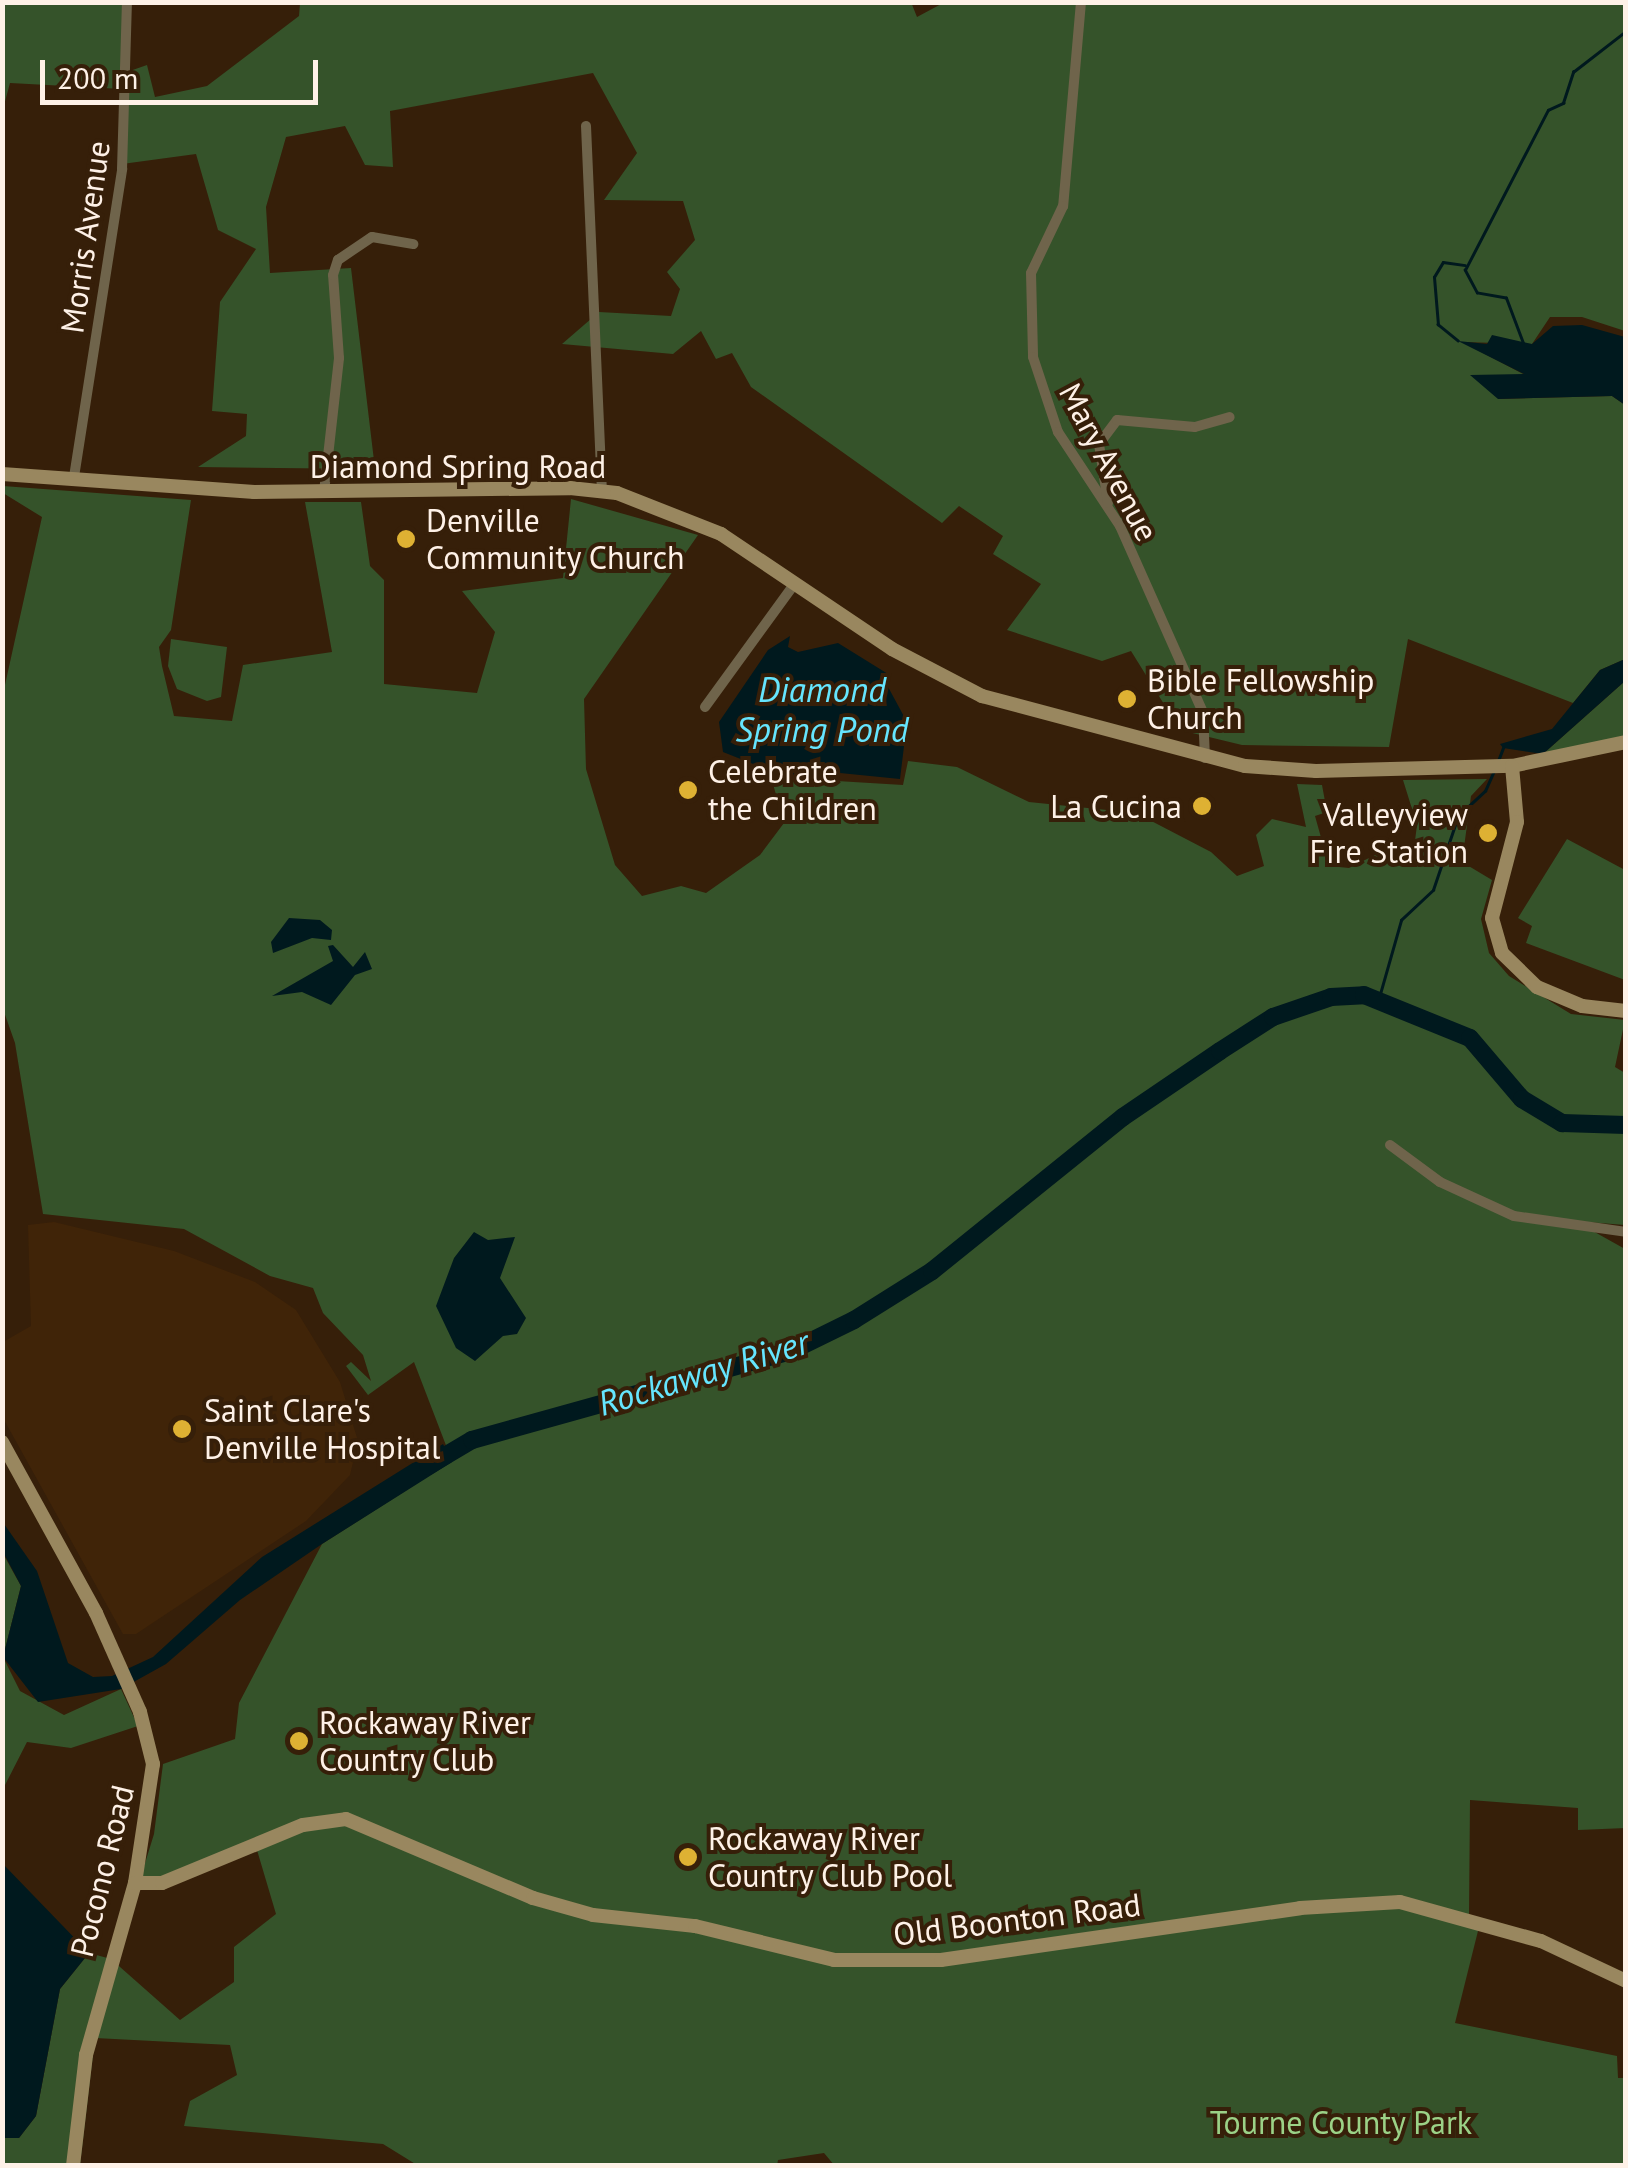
<!DOCTYPE html>
<style>
body{margin:0}
#map{position:relative;width:1628px;height:2168px;overflow:hidden;background:#361f09;font-family:"PT Sans",sans-serif}
div>[style]{position:absolute}
.built>*{inset:0;background:#402408}
.green>*{inset:0;background:#35532a}
.water>*{inset:0;background:#00191e}
.stream>*{height:2.5px;margin:-1.25px;padding:0 1.25px;transform-origin:1.25px;border-radius:1.25px;background:#00191e}
.river>*{height:18px;margin:-9px;padding:0 9px;transform-origin:9px;border-radius:9px;background:#00191e}
.street>*{height:10px;margin:-5px;padding:0 5px;transform-origin:5px;border-radius:5px;background:#6f644b}
.secondary>*{height:14px;margin:-7px;padding:0 7px;transform-origin:7px;border-radius:7px;background:#99875f}
.dots>*{width:28px;height:28px;translate:-50% -50%;box-sizing:border-box;border:5px solid #361f09;border-radius:50%}
span{translate:-50% -50%;white-space:nowrap;text-align:center;line-height:1.15;-webkit-text-stroke:8px #361f09;paint-order:stroke}
.street-label{font-size:32px;color:#fef1e7}
.poi-label{font-size:32px;color:#fef1e7}
.left{translate:0 -50%;text-align:left}
.right{translate:-100% -50%;text-align:right}
.park-label{font-size:32px;color:#9bd287}
.water-label{font-size:35px;color:#65e5fe;font-style:italic}
.frame{position:absolute;inset:0;border:5px solid #fef1e7;pointer-events:none}
.scale{position:absolute;left:40px;top:60px;width:278px;height:45px;box-sizing:border-box;border:5px solid #fef1e7;border-top:0;padding-left:12px;font-size:30px;line-height:35px;white-space:nowrap;color:#fef1e7;-webkit-text-stroke:8px #361f09;paint-order:stroke}
</style>
<div id="map">
<div class="built">
<i style="clip-path:polygon(54px 1222px,174px 1251px,255px 1282px,296px 1310px,340px 1382px,358px 1441px,350px 1475px,306px 1521px,136px 1634px,123px 1634px,3px 1418px,3px 1342px,31px 1326px,28px 1225px)"></i>
</div>
<div class="green">
<i style="clip-path:polygon(911px 2px,917px 17px,945px 2px,1625px 3px,1625px 331px,1582px 317px,1550px 317px,1532px 344px,1462px 342px,1527px 376px,1498px 399px,1612px 396px,1625px 405px,1625px 659px,1600px 670px,1573px 703px,1408px 639px,1389px 747px,1242px 745px,1180px 730px,1131px 651px,1102px 661px,1007px 630px,1041px 584px,993px 554px,1003px 536px,959px 506px,942px 523px,751px 387px,732px 353px,716px 359px,701px 331px,673px 354px,562px 344px,599px 312px,671px 316px,680px 289px,667px 272px,695px 240px,683px 201px,604px 200px,637px 153px,593px 73px,390px 111px,393px 167px,365px 165px,345px 126px,286px 137px,266px 207px,270px 273px,351px 268px,375px 469px,198px 467px,246px 436px,247px 414px,212px 411px,220px 302px,256px 249px,218px 230px,196px 154px,122px 164px,122px 89px,10px 83px,3px 109px,3px 3px,125px 3px,124px 73px,147px 65px,155px 97px,207px 86px,299px 16px,300px 3px)"></i>
<i style="clip-path:polygon(3px 486px,191px 500px,171px 630px,159px 647px,162px 666px,174px 716px,232px 721px,243px 665px,332px 652px,305px 502px,361px 502px,370px 566px,384px 580px,384px 684px,477px 693px,495px 632px,462px 591px,563px 578px,571px 499px,698px 535px,584px 699px,586px 769px,615px 865px,642px 896px,681px 886px,706px 893px,760px 855px,784px 823px,771px 777px,903px 785px,908px 761px,957px 767px,1029px 802px,1136px 813px,1211px 852px,1237px 876px,1264px 866px,1256px 835px,1272px 819px,1306px 827px,1297px 784px,1322px 785px,1327px 812px,1315px 816px,1329px 866px,1349px 868px,1385px 850px,1412px 864px,1417px 825px,1403px 780px,1487px 779px,1471px 796px,1462px 862px,1492px 880px,1481px 919px,1489px 953px,1509px 976px,1571px 1014px,1625px 1020px,1615px 1067px,1625px 1073px,1625px 1225px,1575px 1221px,1625px 1249px,1626px 1828px,1578px 1830px,1578px 1808px,1470px 1800px,1469px 1917px,1480px 1923px,1455px 2023px,1617px 2056px,1618px 2078px,1625px 2078px,1625px 2165px,835px 2166px,824px 2153px,778px 2160px,777px 2166px,417px 2165px,383px 2144px,184px 2126px,190px 2101px,237px 2075px,230px 2045px,95px 2038px,80px 2165px,3px 2165px,3px 2138px,19px 2138px,36px 2116px,60px 1989px,89px 1953px,111px 1959px,180px 2020px,234px 1982px,234px 1947px,276px 1914px,254px 1840px,138px 1886px,154px 1834px,163px 1764px,235px 1739px,239px 1703px,322px 1544px,452px 1461px,414px 1362px,368px 1395px,346px 1366px,351px 1362px,371px 1381px,363px 1355px,323px 1313px,313px 1288px,270px 1276px,184px 1229px,43px 1214px,15px 1043px,3px 1009px,3px 694px,42px 517px,3px 493px)"></i>
<i style="clip-path:polygon(171px 639px,227px 647px,221px 697px,207px 701px,177px 689px,168px 666px)"></i>
<i style="clip-path:polygon(1625px 681px,1625px 748px,1535px 763px,1529px 755px,1543px 754px)"></i>
<i style="clip-path:polygon(1567px 839px,1625px 870px,1625px 980px,1526px 943px,1532px 926px,1518px 918px)"></i>
<i style="clip-path:polygon(2px 1552px,21px 1586px,3px 1657px,20px 1691px,64px 1715px,121px 1689px,138px 1726px,71px 1748px,27px 1742px,3px 1789px)"></i>
</div>
<div class="water">
<i style="clip-path:polygon(1582px 325px,1625px 337px,1625px 405px,1612px 396px,1498px 399px,1470px 375px,1524px 374px,1458px 341px,1487px 344px,1492px 335px,1532px 344px,1553px 326px)"></i>
<i style="clip-path:polygon(790px 636px,788px 647px,798px 652px,838px 643px,888px 674px,887px 685px,907px 722px,900px 779px,830px 772px,786px 777px,723px 752px,719px 722px,768px 650px)"></i>
<i style="clip-path:polygon(1625px 659px,1625px 681px,1543px 754px,1503px 748px,1500px 744px,1552px 729px,1600px 670px)"></i>
<i style="clip-path:polygon(289px 918px,320px 920px,332px 930px,331px 940px,312px 938px,273px 953px,271px 942px)"></i>
<i style="clip-path:polygon(333px 945px,353px 967px,365px 952px,372px 969px,355px 975px,331px 1005px,302px 992px,272px 996px,333px 961px,328px 946px)"></i>
<i style="clip-path:polygon(474px 1232px,488px 1240px,515px 1237px,500px 1278px,526px 1318px,517px 1334px,503px 1336px,475px 1361px,456px 1348px,436px 1306px,454px 1258px)"></i>
<i style="clip-path:polygon(443px 1444px,452px 1462px,322px 1544px,240px 1600px,166px 1664px,121px 1689px,38px 1702px,3px 1657px,21px 1586px,3px 1552px,2px 1521px,37px 1571px,68px 1663px,93px 1677px,112px 1676px,153px 1657px,262px 1557px)"></i>
<i style="clip-path:polygon(3px 1864px,89px 1953px,60px 1989px,36px 2116px,19px 2138px,3px 2138px)"></i>
</div>
<div class="stream">
<i style="left:1458px;top:341px;width:26px;rotate:-141deg"></i>
<i style="left:1438px;top:325px;width:48px;rotate:-94.8deg"></i>
<i style="left:1434px;top:277px;width:17px;rotate:-59deg"></i>
<i style="left:1443px;top:262px;width:22px;rotate:8deg"></i>
<i style="left:1523px;top:343px;width:48px;rotate:-110.7deg"></i>
<i style="left:1506px;top:298px;width:29px;rotate:-170deg"></i>
<i style="left:1477px;top:293px;width:26px;rotate:-118deg"></i>
<i style="left:1465px;top:270px;width:180px;rotate:-62.6deg"></i>
<i style="left:1548px;top:110px;width:17px;rotate:-25deg"></i>
<i style="left:1563px;top:103px;width:33px;rotate:-72deg"></i>
<i style="left:1573px;top:72px;width:67px;rotate:-37.7deg"></i>
<i style="left:1498px;top:761px;width:14px;rotate:-69deg"></i>
<i style="left:1378px;top:1001px;width:84px;rotate:-74.1deg"></i>
<i style="left:1401px;top:920px;width:44px;rotate:-43.2deg"></i>
<i style="left:1433px;top:890px;width:78px;rotate:-71.3deg"></i>
<i style="left:1458px;top:816px;width:37px;rotate:-43deg"></i>
<i style="left:1485px;top:791px;width:20px;rotate:-66deg"></i>
</div>
<div class="river">
<i style="left:428px;top:1466px;width:51px;rotate:-30.6deg"></i>
<i style="left:472px;top:1440px;width:331px;rotate:-15.6deg"></i>
<i style="left:791px;top:1351px;width:70px;rotate:-26.2deg"></i>
<i style="left:854px;top:1320px;width:92px;rotate:-32.1deg"></i>
<i style="left:932px;top:1271px;width:245px;rotate:-38.9deg"></i>
<i style="left:1123px;top:1117px;width:117px;rotate:-34.2deg"></i>
<i style="left:1220px;top:1051px;width:63px;rotate:-32.7deg"></i>
<i style="left:1273px;top:1017px;width:61px;rotate:-19deg"></i>
<i style="left:1331px;top:997px;width:33px;rotate:-3deg"></i>
<i style="left:1364px;top:995px;width:114px;rotate:22.1deg"></i>
<i style="left:1470px;top:1038px;width:80px;rotate:49.6deg"></i>
<i style="left:1522px;top:1099px;width:47px;rotate:31deg"></i>
<i style="left:1562px;top:1123px;width:64px;rotate:1.8deg"></i>
</div>
<div class="street">
<i style="left:1081px;top:2px;width:205px;rotate:95deg"></i>
<i style="left:1063px;top:206px;width:74px;rotate:115.5deg"></i>
<i style="left:1031px;top:273px;width:84px;rotate:88.6deg"></i>
<i style="left:1033px;top:357px;width:79px;rotate:71.6deg"></i>
<i style="left:1058px;top:432px;width:113px;rotate:56.6deg"></i>
<i style="left:1120px;top:526px;width:204px;rotate:66deg"></i>
<i style="left:1203px;top:712px;width:46px;rotate:87.5deg"></i>
<i style="left:586px;top:126px;width:365px;rotate:87.5deg"></i>
<i style="left:74px;top:477px;width:312px;rotate:-81.1deg"></i>
<i style="left:122px;top:169px;width:167px;rotate:-88.3deg"></i>
<i style="left:324px;top:492px;width:135px;rotate:-83.6deg"></i>
<i style="left:339px;top:358px;width:83px;rotate:-94.1deg"></i>
<i style="left:333px;top:275px;width:16px;rotate:-72deg"></i>
<i style="left:338px;top:260px;width:41px;rotate:-34.1deg"></i>
<i style="left:372px;top:237px;width:42px;rotate:9.7deg"></i>
<i style="left:1108px;top:503px;width:60px;rotate:-98.7deg"></i>
<i style="left:1099px;top:444px;width:30px;rotate:-53deg"></i>
<i style="left:1117px;top:420px;width:78px;rotate:5.1deg"></i>
<i style="left:1195px;top:427px;width:36px;rotate:-16deg"></i>
<i style="left:705px;top:707px;width:153px;rotate:-54deg"></i>
<i style="left:1390px;top:1145px;width:62px;rotate:36.5deg"></i>
<i style="left:1440px;top:1182px;width:81px;rotate:24.7deg"></i>
<i style="left:1514px;top:1216px;width:113px;rotate:8.1deg"></i>
</div>
<div class="secondary">
<i style="left:2px;top:474px;width:253px;rotate:4.1deg"></i>
<i style="left:254px;top:492px;width:316px;rotate:-0.7deg"></i>
<i style="left:570px;top:488px;width:47px;rotate:6.1deg"></i>
<i style="left:617px;top:493px;width:112px;rotate:21.5deg"></i>
<i style="left:721px;top:534px;width:206px;rotate:33.9deg"></i>
<i style="left:892px;top:649px;width:102px;rotate:27.6deg"></i>
<i style="left:982px;top:696px;width:272px;rotate:14.9deg"></i>
<i style="left:1245px;top:766px;width:71px;rotate:4deg"></i>
<i style="left:1316px;top:771px;width:196px;rotate:-1.5deg"></i>
<i style="left:1512px;top:766px;width:116px;rotate:-11.9deg"></i>
<i style="left:1512px;top:766px;width:56px;rotate:84.9deg"></i>
<i style="left:1517px;top:822px;width:99px;rotate:104.6deg"></i>
<i style="left:1492px;top:918px;width:36px;rotate:74deg"></i>
<i style="left:1502px;top:953px;width:49px;rotate:44.2deg"></i>
<i style="left:1537px;top:987px;width:49px;rotate:22.9deg"></i>
<i style="left:1582px;top:1006px;width:44px;rotate:6.5deg"></i>
<i style="left:2px;top:1442px;width:195px;rotate:61.2deg"></i>
<i style="left:96px;top:1613px;width:108px;rotate:66deg"></i>
<i style="left:140px;top:1712px;width:54px;rotate:76deg"></i>
<i style="left:153px;top:1764px;width:120px;rotate:98.6deg"></i>
<i style="left:135px;top:1883px;width:179px;rotate:105.9deg"></i>
<i style="left:86px;top:2055px;width:112px;rotate:96.7deg"></i>
<i style="left:135px;top:1883px;width:27px"></i>
<i style="left:162px;top:1883px;width:152px;rotate:-22.4deg"></i>
<i style="left:303px;top:1825px;width:43px;rotate:-7.9deg"></i>
<i style="left:346px;top:1819px;width:203px;rotate:22.9deg"></i>
<i style="left:533px;top:1898px;width:62px;rotate:15.8deg"></i>
<i style="left:593px;top:1915px;width:103px;rotate:6.2deg"></i>
<i style="left:695px;top:1926px;width:143px;rotate:13.7deg"></i>
<i style="left:834px;top:1960px;width:107px"></i>
<i style="left:941px;top:1960px;width:363px;rotate:-8.2deg"></i>
<i style="left:1300px;top:1908px;width:100px;rotate:-3.4deg"></i>
<i style="left:1400px;top:1902px;width:146px;rotate:15.5deg"></i>
<i style="left:1541px;top:1941px;width:94px;rotate:25.2deg"></i>
</div>
<div class="dots">
<i style="left:406px;top:539px;background:#deb133"></i>
<i style="left:1127px;top:699px;background:#deb133"></i>
<i style="left:688px;top:790px;background:#deb133"></i>
<i style="left:1202px;top:806px;background:#deb133"></i>
<i style="left:1488px;top:833px;background:#deb133"></i>
<i style="left:182px;top:1429px;background:#deb133"></i>
<i style="left:299px;top:1741px;background:#deb133"></i>
<i style="left:688px;top:1857px;background:#deb133"></i>
</div>
<div class="street-label">
<span style="left:85px;top:237px;rotate:-82deg">Morris Avenue</span>
<span style="left:1109px;top:462px;rotate:62deg">Mary Avenue</span>
<span style="left:458px;top:466px">Diamond Spring Road</span>
<span style="left:102px;top:1871px;rotate:-76deg">Pocono Road</span>
<span style="left:1017px;top:1919px;rotate:-7deg">Old Boonton Road</span>
</div>
<div class="poi-label">
<span class="left" style="left:426px;top:539px">Denville<br>Community Church</span>
<span class="left" style="left:1147px;top:699px">Bible Fellowship<br>Church</span>
<span class="left" style="left:708px;top:790px">Celebrate<br>the Children</span>
<span class="right" style="left:1182px;top:806px">La Cucina</span>
<span class="right" style="left:1468px;top:833px">Valleyview<br>Fire Station</span>
<span class="left" style="left:204px;top:1429px">Saint Clare's<br>Denville Hospital</span>
<span class="left" style="left:319px;top:1741px">Rockaway River<br>Country Club</span>
<span class="left" style="left:708px;top:1857px">Rockaway River<br>Country Club Pool</span>
</div>
<div class="park-label">
<span style="left:1341px;top:2122px">Tourne County Park</span>
</div>
<div class="water-label">
<span style="left:822px;top:709px">Diamond<br>Spring Pond</span>
<span style="left:703px;top:1372px;rotate:-17deg">Rockaway River</span>
</div>
<div class="frame"></div>
<div class="scale">200 m</div>
</div>
